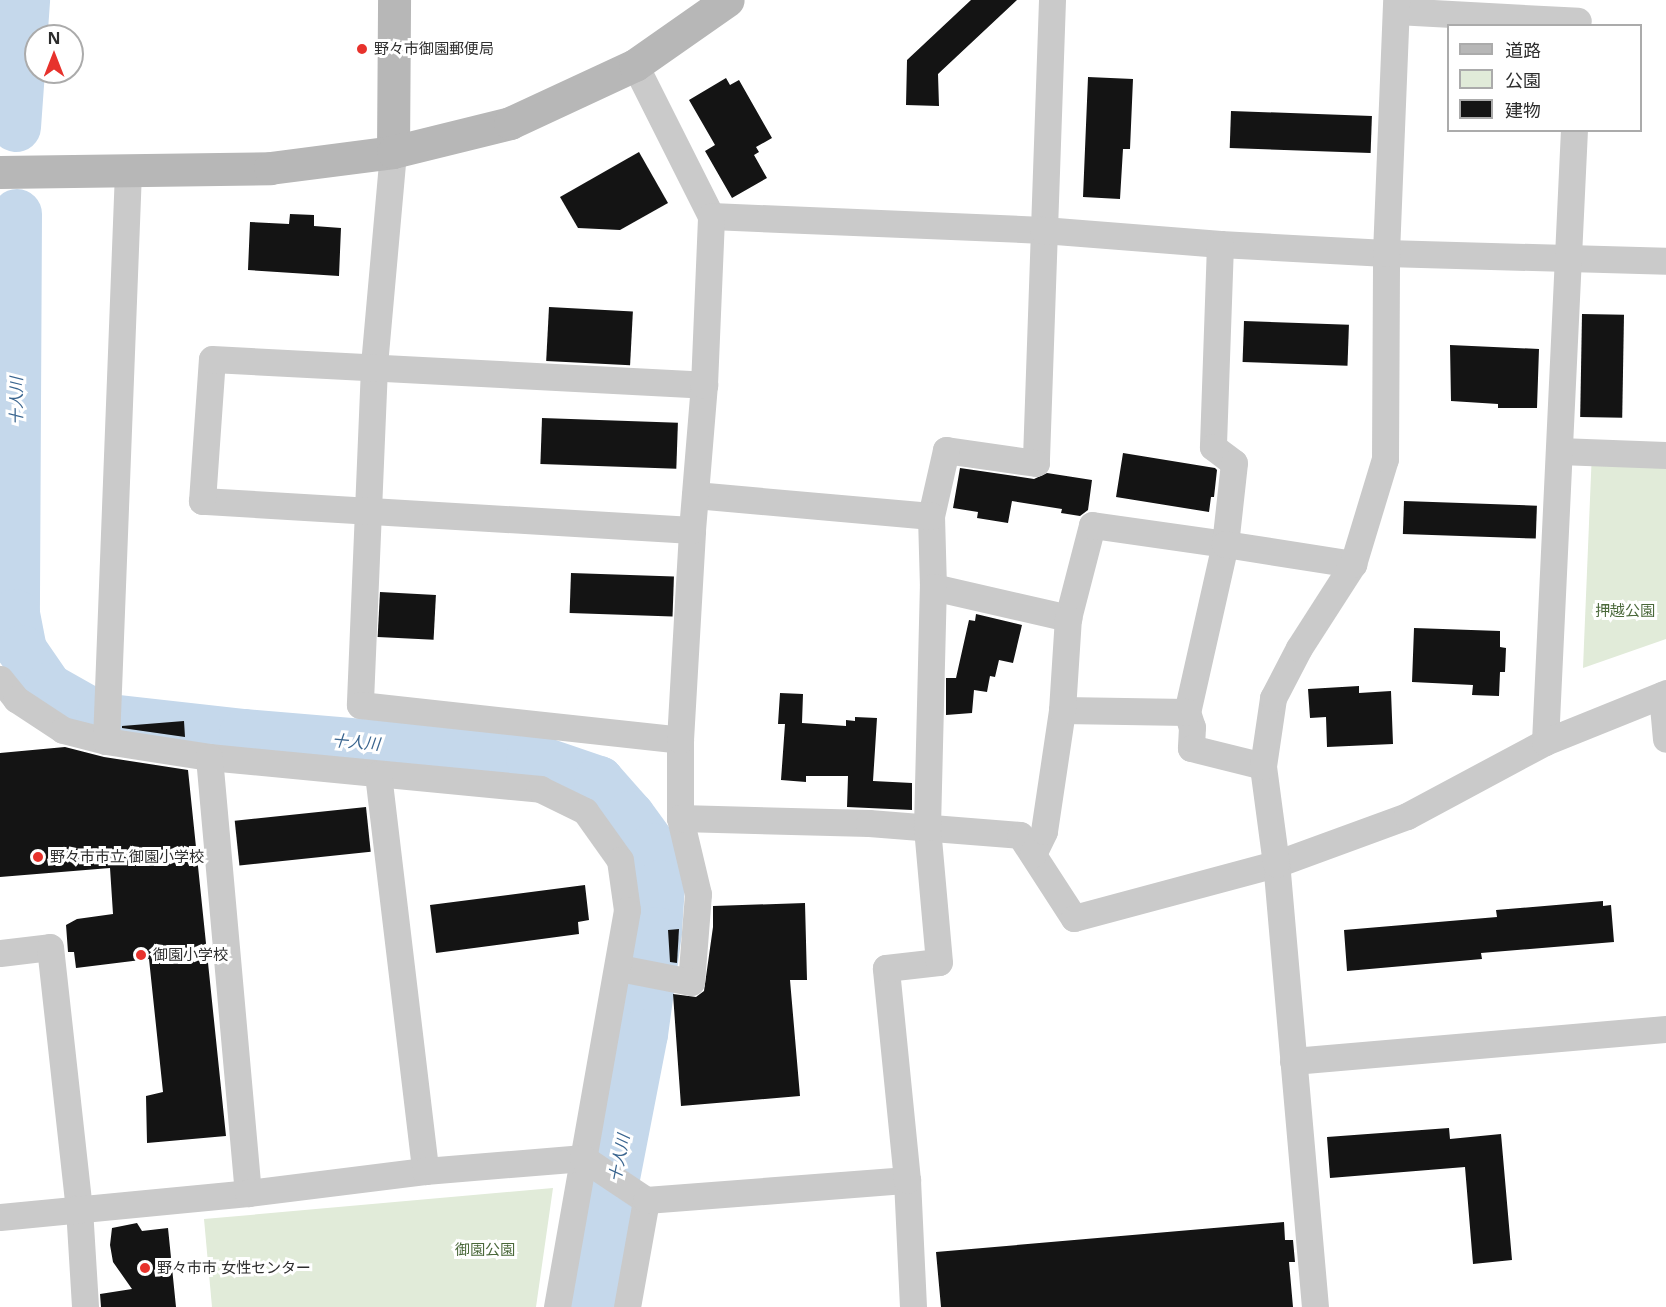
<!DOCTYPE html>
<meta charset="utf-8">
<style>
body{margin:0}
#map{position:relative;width:1666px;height:1307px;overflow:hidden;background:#fff;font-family:"Open Sans","Noto Sans JP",sans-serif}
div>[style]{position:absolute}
.green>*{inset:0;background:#e1ebd9}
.river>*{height:50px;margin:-25px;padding:0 25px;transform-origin:25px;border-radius:25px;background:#c5d8eb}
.building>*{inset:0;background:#141414;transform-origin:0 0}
.street>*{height:27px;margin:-13.5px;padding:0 13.5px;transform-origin:13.5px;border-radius:13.5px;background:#cacaca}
.secondary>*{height:33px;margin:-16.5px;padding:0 16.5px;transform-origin:16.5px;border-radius:16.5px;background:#b7b7b7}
.dots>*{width:16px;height:16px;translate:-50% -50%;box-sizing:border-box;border:3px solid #fff;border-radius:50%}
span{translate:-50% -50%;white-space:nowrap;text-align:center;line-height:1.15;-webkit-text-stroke:6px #fff;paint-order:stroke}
.poi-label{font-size:15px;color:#2d2d2d}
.left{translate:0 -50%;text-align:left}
.park-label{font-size:15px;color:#4a683a}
.water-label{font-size:16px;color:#3a658f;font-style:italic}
.legend{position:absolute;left:1447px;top:24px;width:195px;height:108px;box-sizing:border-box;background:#fff;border:2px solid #ababab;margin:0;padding:8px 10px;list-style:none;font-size:18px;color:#2d2d2d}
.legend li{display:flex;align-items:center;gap:12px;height:30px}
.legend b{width:30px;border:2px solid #ababab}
.north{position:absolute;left:24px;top:24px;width:60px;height:60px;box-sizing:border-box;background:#fff;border:2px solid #ababab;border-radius:50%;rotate:0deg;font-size:16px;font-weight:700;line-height:24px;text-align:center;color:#2d2d2d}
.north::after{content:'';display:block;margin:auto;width:21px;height:27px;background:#e7322c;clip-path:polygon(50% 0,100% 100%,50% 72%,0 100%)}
</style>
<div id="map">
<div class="green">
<i style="clip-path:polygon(1592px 451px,1666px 455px,1666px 639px,1583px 668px)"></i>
<i style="clip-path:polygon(553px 1188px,536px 1307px,212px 1307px,204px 1219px)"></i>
</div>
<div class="river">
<i style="left:16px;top:127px;width:127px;rotate:-85.9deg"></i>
<i style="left:17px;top:214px;width:400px;rotate:90.3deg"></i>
<i style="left:15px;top:614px;width:37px;rotate:79deg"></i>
<i style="left:22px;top:650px;width:46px;rotate:55.6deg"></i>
<i style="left:48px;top:688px;width:61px;rotate:29.5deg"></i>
<i style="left:101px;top:718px;width:144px;rotate:6.4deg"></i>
<i style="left:244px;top:734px;width:288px;rotate:4.8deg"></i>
<i style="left:531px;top:758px;width:72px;rotate:18.7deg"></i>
<i style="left:599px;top:781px;width:47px;rotate:48.5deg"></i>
<i style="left:630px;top:816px;width:39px;rotate:54deg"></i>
<i style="left:653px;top:848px;width:38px;rotate:79deg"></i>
<i style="left:660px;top:885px;width:47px;rotate:93.7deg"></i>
<i style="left:657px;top:932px;width:103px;rotate:97.8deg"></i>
<i style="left:643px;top:1034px;width:278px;rotate:101deg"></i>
</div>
<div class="building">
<i style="clip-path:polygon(971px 0,1017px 0,938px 74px,939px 106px,906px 105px,907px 60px)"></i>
<i style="clip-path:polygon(1088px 77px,1133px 79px,1130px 149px,1123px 149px,1120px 199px,1083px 197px)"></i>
<i style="clip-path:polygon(726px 78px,730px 85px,739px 80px,772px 138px,756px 147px,759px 152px,754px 155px,767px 178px,732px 198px,705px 151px,715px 145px,689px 100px)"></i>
<i style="left:1231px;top:111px;width:141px;height:37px;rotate:2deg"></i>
<i style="clip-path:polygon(639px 152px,668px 203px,620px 230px,578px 228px,560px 197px)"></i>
<i style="clip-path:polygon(290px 214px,314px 215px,314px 226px,341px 228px,339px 276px,248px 270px,250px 222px,289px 224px)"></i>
<i style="left:549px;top:307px;width:84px;height:54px;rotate:3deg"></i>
<i style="left:1582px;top:314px;width:42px;height:103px;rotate:1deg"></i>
<i style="left:1244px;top:321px;width:105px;height:41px;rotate:2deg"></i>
<i style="clip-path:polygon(1450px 345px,1539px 349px,1537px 408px,1498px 408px,1498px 404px,1451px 401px)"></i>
<i style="left:542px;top:418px;width:136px;height:46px;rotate:2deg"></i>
<i style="clip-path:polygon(1123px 453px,1215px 468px,1217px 470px,1214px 497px,1211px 497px,1209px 512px,1116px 497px)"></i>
<i style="clip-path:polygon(960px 468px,1034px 479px,1047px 473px,1092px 480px,1088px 510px,1080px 516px,1061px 513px,1062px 509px,1012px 501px,1008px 523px,977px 518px,978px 512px,953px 508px)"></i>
<i style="left:1404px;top:501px;width:133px;height:33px;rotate:2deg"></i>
<i style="left:571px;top:573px;width:103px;height:40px;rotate:2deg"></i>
<i style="left:380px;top:592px;width:56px;height:45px;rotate:3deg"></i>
<i style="clip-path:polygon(976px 614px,1022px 625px,1013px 663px,999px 660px,995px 677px,990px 676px,987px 692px,974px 690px,972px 713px,946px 715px,946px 678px,956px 678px,969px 620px,975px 621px)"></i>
<i style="clip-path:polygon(1414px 628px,1500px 631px,1500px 647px,1506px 648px,1505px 672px,1500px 672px,1499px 696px,1472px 695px,1473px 685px,1412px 682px)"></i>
<i style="clip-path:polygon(1359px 686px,1359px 693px,1391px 691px,1393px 744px,1327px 747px,1326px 717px,1310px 718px,1308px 689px)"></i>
<i style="clip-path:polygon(780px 693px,803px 694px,802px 723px,846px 726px,846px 720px,855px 721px,855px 717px,877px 718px,873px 781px,912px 783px,912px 810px,847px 807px,848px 776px,806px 776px,806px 782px,781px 780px,785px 724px,778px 724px)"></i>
<i style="clip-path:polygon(184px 721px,185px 737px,122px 728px,122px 726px)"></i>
<i style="clip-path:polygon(65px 747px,104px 757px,188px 770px,226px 1136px,147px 1143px,146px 1096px,163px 1092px,149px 959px,76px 968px,74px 952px,68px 952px,66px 925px,77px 919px,113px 914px,110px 868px,0 877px,0 753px)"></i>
<i style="left:366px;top:807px;width:45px;height:132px;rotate:84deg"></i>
<i style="clip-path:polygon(585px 885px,589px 920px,578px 922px,579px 934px,436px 953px,430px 905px)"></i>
<i style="clip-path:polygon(1603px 901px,1603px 906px,1611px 905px,1614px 942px,1481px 953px,1482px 959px,1347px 971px,1344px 930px,1497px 917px,1496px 910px)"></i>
<i style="clip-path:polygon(805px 903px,807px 980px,790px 980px,800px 1096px,681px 1106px,673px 994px,696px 997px,704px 991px,713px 927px,713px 906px)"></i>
<i style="clip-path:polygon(679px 929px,677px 963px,670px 962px,668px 930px)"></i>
<i style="clip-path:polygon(1449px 1128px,1450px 1139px,1501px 1134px,1512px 1260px,1473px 1264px,1465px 1167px,1330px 1178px,1327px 1137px)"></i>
<i style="clip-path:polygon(1284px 1222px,1285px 1240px,1293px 1240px,1295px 1262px,1289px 1262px,1293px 1307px,941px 1307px,936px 1252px)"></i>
<i style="clip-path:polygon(137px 1223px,142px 1231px,168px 1228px,176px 1307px,101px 1307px,100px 1294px,132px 1289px,113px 1262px,110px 1245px,112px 1228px)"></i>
</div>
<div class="street">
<i style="left:1052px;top:0;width:463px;rotate:92deg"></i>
<i style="left:1036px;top:463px;width:91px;rotate:-171.8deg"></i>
<i style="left:946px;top:450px;width:68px;rotate:102.8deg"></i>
<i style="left:931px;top:516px;width:71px;rotate:88.4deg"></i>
<i style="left:933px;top:587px;width:139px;rotate:12.9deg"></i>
<i style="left:1068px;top:618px;width:96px;rotate:-75.5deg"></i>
<i style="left:1092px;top:525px;width:134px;rotate:8.1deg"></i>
<i style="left:1225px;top:544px;width:172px;rotate:102.7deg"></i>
<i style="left:1187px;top:712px;width:16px;rotate:72deg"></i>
<i style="left:1192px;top:727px;width:21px;rotate:93deg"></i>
<i style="left:1191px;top:748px;width:74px;rotate:14deg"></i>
<i style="left:1396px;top:11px;width:182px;rotate:3.1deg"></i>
<i style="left:635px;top:65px;width:169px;rotate:63.3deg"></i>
<i style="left:711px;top:216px;width:332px;rotate:2.4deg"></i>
<i style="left:1043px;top:230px;width:178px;rotate:4.5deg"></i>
<i style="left:1220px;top:244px;width:166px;rotate:3.1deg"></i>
<i style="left:1386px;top:253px;width:280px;rotate:1.6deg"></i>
<i style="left:393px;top:152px;width:216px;rotate:95.1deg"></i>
<i style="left:374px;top:367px;width:338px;rotate:92.4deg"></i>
<i style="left:360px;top:705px;width:322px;rotate:6.2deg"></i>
<i style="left:680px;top:740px;width:78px;rotate:90deg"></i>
<i style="left:680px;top:818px;width:78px;rotate:76.7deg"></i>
<i style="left:698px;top:894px;width:88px;rotate:94.5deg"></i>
<i style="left:691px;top:982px;width:73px;rotate:-169deg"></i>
<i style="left:1220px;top:244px;width:203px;rotate:92deg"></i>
<i style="left:1213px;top:447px;width:26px;rotate:37deg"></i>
<i style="left:1234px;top:463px;width:81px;rotate:96.3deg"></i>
<i style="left:1225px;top:544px;width:130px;rotate:8.9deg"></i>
<i style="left:1559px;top:451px;width:107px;rotate:2.1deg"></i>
<i style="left:695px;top:495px;width:237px;rotate:5.1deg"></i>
<i style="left:692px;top:530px;width:491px;rotate:-176.6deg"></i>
<i style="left:202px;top:501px;width:142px;rotate:-86deg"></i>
<i style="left:212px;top:359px;width:493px;rotate:3deg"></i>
<i style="left:0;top:679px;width:26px;rotate:51deg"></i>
<i style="left:16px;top:699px;width:56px;rotate:33.4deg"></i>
<i style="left:63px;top:730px;width:44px;rotate:14.3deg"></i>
<i style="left:106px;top:741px;width:104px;rotate:8.8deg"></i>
<i style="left:209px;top:757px;width:333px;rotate:5.5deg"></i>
<i style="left:540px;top:789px;width:50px;rotate:26.1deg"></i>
<i style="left:585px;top:811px;width:60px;rotate:54.5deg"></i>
<i style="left:620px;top:860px;width:50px;rotate:82deg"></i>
<i style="left:627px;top:910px;width:403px;rotate:100deg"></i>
<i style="left:1662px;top:695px;width:44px;rotate:84.8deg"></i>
<i style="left:1062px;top:710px;width:125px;rotate:0.9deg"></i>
<i style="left:680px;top:740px;width:210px;rotate:-86.7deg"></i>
<i style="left:692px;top:530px;width:145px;rotate:-85.3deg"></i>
<i style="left:704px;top:385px;width:169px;rotate:-87.6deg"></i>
<i style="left:106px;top:741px;width:571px;rotate:-87.79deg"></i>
<i style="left:1545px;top:742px;width:613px;rotate:-87.29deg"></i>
<i style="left:209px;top:757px;width:438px;rotate:84.9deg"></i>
<i style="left:378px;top:774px;width:400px;rotate:83.2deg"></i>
<i style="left:680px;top:818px;width:189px;rotate:1.5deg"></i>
<i style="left:869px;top:823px;width:151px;rotate:4.5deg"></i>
<i style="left:1020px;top:835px;width:99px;rotate:57deg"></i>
<i style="left:1074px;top:918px;width:209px;rotate:-15deg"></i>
<i style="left:1276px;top:864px;width:140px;rotate:-20.1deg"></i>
<i style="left:1407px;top:816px;width:157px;rotate:-28.2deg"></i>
<i style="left:1545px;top:742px;width:131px;rotate:-22deg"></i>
<i style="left:1033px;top:854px;width:25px;rotate:-64deg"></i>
<i style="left:1044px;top:831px;width:122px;rotate:-81.5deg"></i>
<i style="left:1062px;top:710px;width:92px;rotate:-86.3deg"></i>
<i style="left:0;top:953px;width:50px;rotate:-6.8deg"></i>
<i style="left:50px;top:947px;width:263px;rotate:83.7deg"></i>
<i style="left:79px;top:1208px;width:99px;rotate:86.5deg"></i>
<i style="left:1293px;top:1061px;width:374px;rotate:-4.9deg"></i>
<i style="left:0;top:1217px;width:249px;rotate:-5.5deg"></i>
<i style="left:248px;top:1193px;width:178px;rotate:-7.1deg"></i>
<i style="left:425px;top:1171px;width:159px;rotate:-4.7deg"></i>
<i style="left:583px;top:1158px;width:76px;rotate:33.7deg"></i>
<i style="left:627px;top:1307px;width:109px;rotate:-79.9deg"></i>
<i style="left:646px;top:1200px;width:262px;rotate:-4.4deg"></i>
<i style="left:913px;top:1307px;width:127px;rotate:-92.7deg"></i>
<i style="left:907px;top:1180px;width:213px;rotate:-95.7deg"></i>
<i style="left:886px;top:968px;width:53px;rotate:-6.5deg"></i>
<i style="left:939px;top:962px;width:136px;rotate:-95.1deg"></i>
<i style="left:927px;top:827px;width:240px;rotate:-88.6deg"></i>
<i style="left:1315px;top:1307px;width:445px;rotate:-95deg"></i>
<i style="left:1276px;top:864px;width:99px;rotate:-97.6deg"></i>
<i style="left:1263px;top:766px;width:69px;rotate:-81.6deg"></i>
<i style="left:1273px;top:698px;width:56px;rotate:-62.5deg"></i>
<i style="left:1299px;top:648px;width:100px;rotate:-57.3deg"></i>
<i style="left:1353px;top:564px;width:110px;rotate:-73.1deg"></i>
<i style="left:1385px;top:459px;width:206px;rotate:-89.7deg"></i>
<i style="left:1386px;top:253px;width:253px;rotate:-87.7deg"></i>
</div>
<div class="secondary">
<i style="left:393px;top:152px;width:152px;rotate:-89.6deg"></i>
<i style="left:0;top:172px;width:270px;rotate:-0.8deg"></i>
<i style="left:270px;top:168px;width:124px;rotate:-7.4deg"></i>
<i style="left:393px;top:152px;width:121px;rotate:-13.9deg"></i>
<i style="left:510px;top:123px;width:138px;rotate:-24.9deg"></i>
<i style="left:635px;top:65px;width:113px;rotate:-35deg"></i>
</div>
<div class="dots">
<i style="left:362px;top:49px;background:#e7322c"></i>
<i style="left:38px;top:857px;background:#e7322c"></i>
<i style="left:141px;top:955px;background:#e7322c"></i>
<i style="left:145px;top:1268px;background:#e7322c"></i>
</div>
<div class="poi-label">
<span class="left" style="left:374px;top:49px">野々市御園郵便局</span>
<span class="left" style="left:50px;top:857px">野々市市立 御園小学校</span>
<span class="left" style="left:153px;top:955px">御園小学校</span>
<span class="left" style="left:157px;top:1268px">野々市市 女性センター</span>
</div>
<div class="park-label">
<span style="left:1625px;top:611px">押越公園</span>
<span style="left:485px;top:1250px">御園公園</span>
</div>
<div class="water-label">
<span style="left:16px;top:401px;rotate:-90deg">十人川</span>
<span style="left:356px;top:742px;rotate:5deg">十人川</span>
<span style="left:619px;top:1158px;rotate:-79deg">十人川</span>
</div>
<ul class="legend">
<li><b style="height:8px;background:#b7b7b7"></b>道路</li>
<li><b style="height:16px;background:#e1ebd9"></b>公園</li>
<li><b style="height:16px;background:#141414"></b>建物</li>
</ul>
<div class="north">N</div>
</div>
